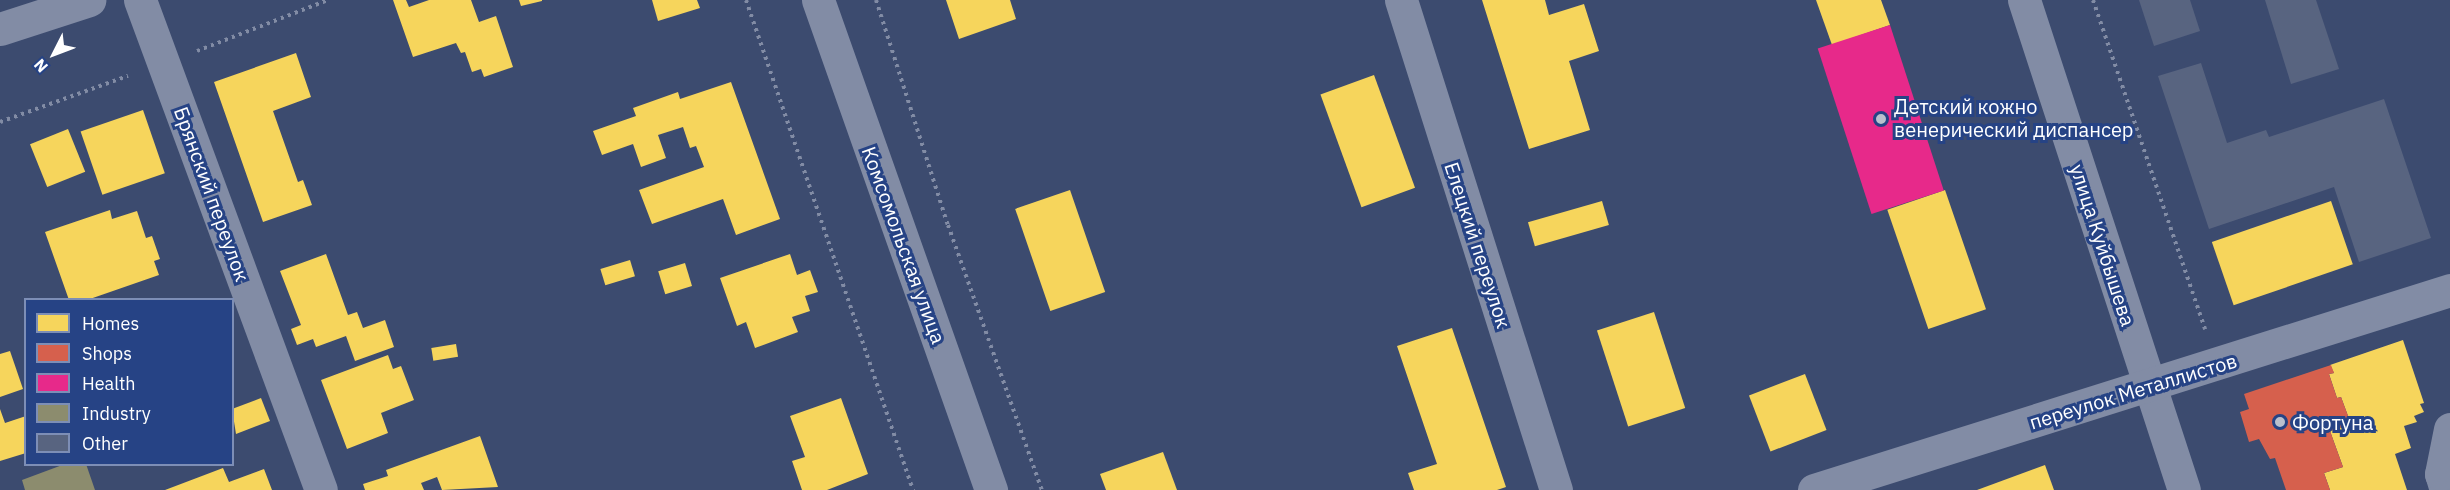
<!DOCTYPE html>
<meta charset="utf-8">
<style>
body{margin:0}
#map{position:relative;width:2450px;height:490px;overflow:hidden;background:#3c4b6f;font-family:"IBM Plex Sans",sans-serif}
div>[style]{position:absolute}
.homes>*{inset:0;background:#f6d55c;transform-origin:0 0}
.shops>*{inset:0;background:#d6604d}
.health>*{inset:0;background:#e7298a;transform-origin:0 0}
.industry>*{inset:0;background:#8c8c6e}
.building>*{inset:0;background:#586480}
.path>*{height:4px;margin-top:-2px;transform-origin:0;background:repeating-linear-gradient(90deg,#828ca5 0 3px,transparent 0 7.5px)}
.minor>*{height:33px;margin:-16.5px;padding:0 16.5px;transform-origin:16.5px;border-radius:16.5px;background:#828ca5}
.dots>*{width:16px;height:16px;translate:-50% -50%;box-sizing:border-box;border:3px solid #264385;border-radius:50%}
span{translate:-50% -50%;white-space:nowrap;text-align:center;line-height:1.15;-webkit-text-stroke:6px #264385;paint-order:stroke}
.poi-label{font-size:20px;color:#fff}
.left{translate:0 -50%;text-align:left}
.street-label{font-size:20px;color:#fff}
.legend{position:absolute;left:24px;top:298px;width:210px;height:168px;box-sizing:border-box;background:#264385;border:2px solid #7d8eb6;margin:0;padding:8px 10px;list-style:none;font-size:18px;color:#fff}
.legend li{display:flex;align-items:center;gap:12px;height:30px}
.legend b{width:30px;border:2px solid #7d8eb6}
.north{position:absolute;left:24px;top:24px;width:60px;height:60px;-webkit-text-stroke:4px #264385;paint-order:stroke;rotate:228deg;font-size:16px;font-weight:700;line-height:24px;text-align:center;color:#fff}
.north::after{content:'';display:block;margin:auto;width:21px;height:27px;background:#fff;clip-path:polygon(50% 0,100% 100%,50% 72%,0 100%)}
</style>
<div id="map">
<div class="homes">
<i style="clip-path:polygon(393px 0,406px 0,409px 7px,429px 0,471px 0,479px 22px,496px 16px,513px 67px,484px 77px,481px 69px,472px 72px,465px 52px,461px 53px,456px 43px,413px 57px)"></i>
<i style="clip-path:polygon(519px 0,542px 0,542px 1px,521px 6px)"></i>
<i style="clip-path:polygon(652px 0,697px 0,700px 8px,658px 21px)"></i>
<i style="clip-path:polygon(946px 0,1010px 0,1016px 19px,959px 39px)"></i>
<i style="clip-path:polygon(1482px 0,1545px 0,1549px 15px,1584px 4px,1599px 51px,1569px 61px,1590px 130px,1529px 149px)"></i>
<i style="clip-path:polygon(1816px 0,1881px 0,1890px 25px,1832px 45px)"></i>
<i style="clip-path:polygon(296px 53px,311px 97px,273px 111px,298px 182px,303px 180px,312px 205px,263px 222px,214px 82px)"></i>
<i style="left:1374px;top:75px;width:120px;height:57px;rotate:70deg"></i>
<i style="clip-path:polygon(731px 82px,780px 219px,736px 235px,723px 199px,652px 224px,639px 190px,704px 167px,696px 146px,690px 148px,683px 127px,658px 135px,666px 158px,641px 167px,633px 144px,602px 155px,593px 131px,636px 116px,633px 108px,678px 92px,680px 99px)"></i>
<i style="left:143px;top:110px;width:67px;height:66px;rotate:71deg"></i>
<i style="left:68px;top:129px;width:46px;height:41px;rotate:68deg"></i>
<i style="left:1070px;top:190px;width:108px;height:58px;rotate:71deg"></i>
<i style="left:1945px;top:190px;width:126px;height:61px;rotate:71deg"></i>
<i style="left:1602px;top:201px;width:25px;height:77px;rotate:74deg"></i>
<i style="left:2331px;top:201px;width:67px;height:126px;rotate:71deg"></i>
<i style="clip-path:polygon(110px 210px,112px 219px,137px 211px,146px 238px,152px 236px,160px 259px,154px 261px,159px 275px,87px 300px,69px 300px,45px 232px)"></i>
<i style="clip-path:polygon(326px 254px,348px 315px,357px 312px,363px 328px,385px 320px,394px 347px,355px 361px,346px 336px,316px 347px,313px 339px,297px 345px,291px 329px,301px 325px,280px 271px)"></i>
<i style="clip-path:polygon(790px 254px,797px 275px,810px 270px,818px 292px,805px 296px,810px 311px,792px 317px,798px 332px,755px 348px,746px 322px,737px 326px,720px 278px)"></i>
<i style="left:630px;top:260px;width:17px;height:31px;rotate:73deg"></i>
<i style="left:685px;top:263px;width:24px;height:28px;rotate:73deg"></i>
<i style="left:1654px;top:312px;width:101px;height:60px;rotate:72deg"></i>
<i style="clip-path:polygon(1452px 328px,1506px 487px,1497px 490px,1414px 490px,1408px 473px,1437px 464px,1397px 346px)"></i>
<i style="clip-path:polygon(2403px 340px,2424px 403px,2420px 404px,2424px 412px,2414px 416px,2417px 422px,2404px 426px,2411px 448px,2395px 454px,2407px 490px,2330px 490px,2324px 473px,2343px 467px,2330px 431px,2351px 424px,2341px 397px,2337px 398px,2329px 374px,2334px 373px,2330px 365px)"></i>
<i style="left:456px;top:344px;width:13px;height:25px;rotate:81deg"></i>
<i style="clip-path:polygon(10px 351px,23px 389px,0 397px,0 354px)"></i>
<i style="clip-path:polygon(388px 355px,393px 369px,401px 366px,414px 400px,381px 413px,388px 433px,347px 449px,321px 380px)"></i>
<i style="left:1805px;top:374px;width:60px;height:60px;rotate:69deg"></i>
<i style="clip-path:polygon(261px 398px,270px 421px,236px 434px,232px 409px)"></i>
<i style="clip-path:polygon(841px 398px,868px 474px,827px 490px,802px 490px,792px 461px,805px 457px,790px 416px)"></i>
<i style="clip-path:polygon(0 409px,5px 423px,26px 416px,26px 453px,0 461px)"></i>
<i style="clip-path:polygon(480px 436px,498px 487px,442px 490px,437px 477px,421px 483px,424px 490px,365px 490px,363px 484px,388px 476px,386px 470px)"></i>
<i style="clip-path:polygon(1163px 452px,1177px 490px,1106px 490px,1100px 474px)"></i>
<i style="clip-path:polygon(2045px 465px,2054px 490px,1977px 490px)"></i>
<i style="clip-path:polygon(223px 468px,229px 482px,264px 469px,272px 490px,165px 490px)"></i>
</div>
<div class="shops">
<i style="clip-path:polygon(2331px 365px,2334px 373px,2329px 374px,2337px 398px,2341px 397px,2351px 424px,2330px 431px,2343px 467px,2324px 473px,2330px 490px,2286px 490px,2275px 458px,2270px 459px,2259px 439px,2249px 442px,2240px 412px,2249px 409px,2244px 394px)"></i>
</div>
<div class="health">
<i style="left:1890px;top:25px;width:174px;height:76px;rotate:72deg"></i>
</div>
<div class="industry">
<i style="clip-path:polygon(65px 464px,86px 464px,95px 490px,25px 490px,22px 480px)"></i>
</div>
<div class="building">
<i style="clip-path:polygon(2139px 0,2190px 0,2200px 31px,2154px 46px)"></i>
<i style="clip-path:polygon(2265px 0,2316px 0,2339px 69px,2291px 84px)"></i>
<i style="clip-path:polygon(2201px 63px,2227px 143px,2266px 130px,2269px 137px,2384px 99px,2431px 238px,2359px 262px,2334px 187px,2209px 229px,2158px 76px)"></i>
</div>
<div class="path">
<i style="left:746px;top:0;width:518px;rotate:71.18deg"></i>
<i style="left:876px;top:0;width:236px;rotate:72.3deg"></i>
<i style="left:948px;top:225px;width:281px;rotate:70.5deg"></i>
<i style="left:2093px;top:0;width:348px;rotate:71.2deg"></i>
<i style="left:197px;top:51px;width:141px;rotate:-21.3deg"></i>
<i style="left:0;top:122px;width:136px;rotate:-19.8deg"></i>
</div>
<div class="minor">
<i style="left:140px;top:0;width:522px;rotate:69.73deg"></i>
<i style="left:818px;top:0;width:520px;rotate:70.55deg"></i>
<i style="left:1401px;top:0;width:514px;rotate:72.45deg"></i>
<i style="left:2024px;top:0;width:515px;rotate:71.92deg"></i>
<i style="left:0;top:29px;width:94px;rotate:-18deg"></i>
<i style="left:1814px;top:490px;width:667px;rotate:-17.46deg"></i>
<i style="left:2446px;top:490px;width:17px;rotate:-107deg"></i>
<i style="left:2441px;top:474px;width:46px;rotate:-78.7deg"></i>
</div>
<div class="dots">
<i style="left:1881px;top:119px;background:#bbc0cd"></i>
<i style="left:2280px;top:422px;background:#bbc0cd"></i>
</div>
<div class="poi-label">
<span class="left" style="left:1894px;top:118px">Детский кожно<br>венерический диспансер</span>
<span class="left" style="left:2292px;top:422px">Фортуна</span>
</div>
<div class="street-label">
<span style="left:212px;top:194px;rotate:70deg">Брянский переулок</span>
<span style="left:904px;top:245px;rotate:70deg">Комсомольская улица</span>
<span style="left:1478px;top:245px;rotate:72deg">Елецкий переулок</span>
<span style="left:2103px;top:245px;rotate:72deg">улица Куйбышева</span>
<span style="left:2133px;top:391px;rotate:-17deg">переулок Металлистов</span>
</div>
<ul class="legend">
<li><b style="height:16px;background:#f6d55c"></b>Homes</li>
<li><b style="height:16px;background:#d6604d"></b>Shops</li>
<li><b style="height:16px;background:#e7298a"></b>Health</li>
<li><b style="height:16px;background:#8c8c6e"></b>Industry</li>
<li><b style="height:16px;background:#586480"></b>Other</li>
</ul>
<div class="north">N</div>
</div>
